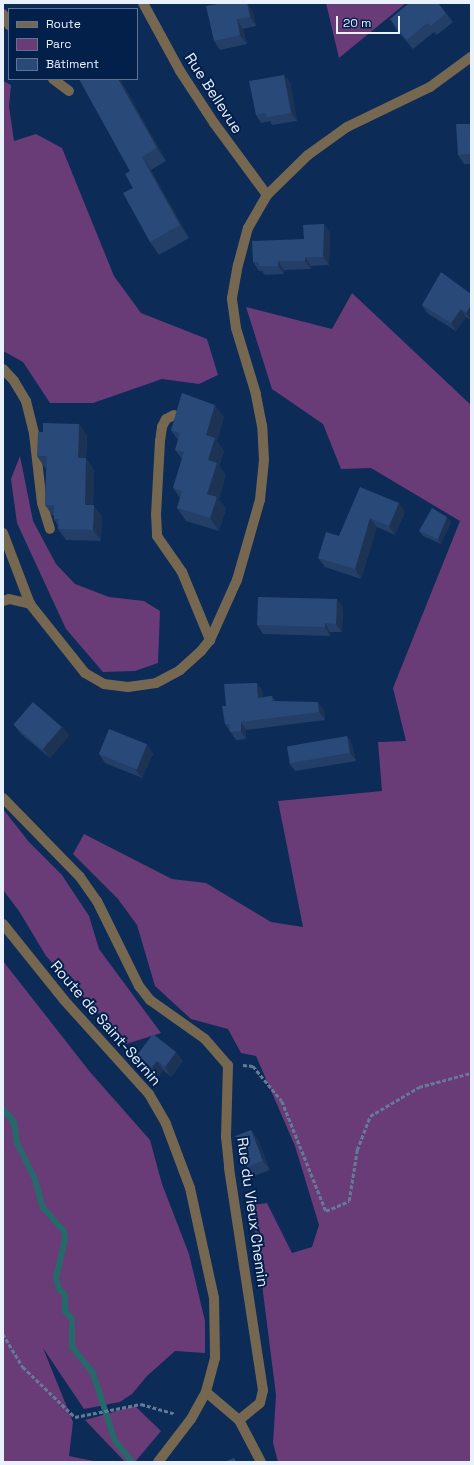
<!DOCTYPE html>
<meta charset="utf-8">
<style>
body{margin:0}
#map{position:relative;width:474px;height:1465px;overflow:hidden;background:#0c2b57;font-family:"Space Grotesk",sans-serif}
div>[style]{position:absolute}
.green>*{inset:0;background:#693b77}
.stream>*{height:6px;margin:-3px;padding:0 3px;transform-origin:3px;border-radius:3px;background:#26696b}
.path>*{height:2.5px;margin-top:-1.25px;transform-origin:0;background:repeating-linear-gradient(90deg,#647a99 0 4px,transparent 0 6px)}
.service>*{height:10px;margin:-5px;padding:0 5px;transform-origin:5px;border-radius:5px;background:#766750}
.minor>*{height:10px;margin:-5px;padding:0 5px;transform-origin:5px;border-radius:5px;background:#766750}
.tertiary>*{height:10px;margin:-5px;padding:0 5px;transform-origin:5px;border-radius:5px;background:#766750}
.wall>*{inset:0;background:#233f67}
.shaded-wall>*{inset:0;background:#1d3354}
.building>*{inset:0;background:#294978;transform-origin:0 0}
span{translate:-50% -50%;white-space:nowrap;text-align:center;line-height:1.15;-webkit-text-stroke:4px #03204b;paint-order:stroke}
.street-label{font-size:15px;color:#e9f1fc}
.frame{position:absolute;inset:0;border:4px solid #e9f1fc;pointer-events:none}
.legend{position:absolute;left:8px;top:8px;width:130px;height:72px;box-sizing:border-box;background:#03204b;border:1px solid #5f7492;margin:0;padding:5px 7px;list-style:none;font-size:12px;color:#e9f1fc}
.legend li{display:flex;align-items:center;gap:8px;height:20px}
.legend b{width:20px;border:1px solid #5f7492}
.scale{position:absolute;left:336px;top:16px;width:64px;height:18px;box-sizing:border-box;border:2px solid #e9f1fc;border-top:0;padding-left:5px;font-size:12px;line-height:14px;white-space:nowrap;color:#e9f1fc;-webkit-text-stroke:3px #03204b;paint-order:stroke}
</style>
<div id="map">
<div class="green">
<i style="clip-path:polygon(326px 3px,406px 3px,339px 58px)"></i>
<i style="clip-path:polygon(3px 81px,11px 85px,9px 106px,14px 141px,36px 134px,62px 148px,114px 276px,141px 313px,207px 339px,218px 375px,199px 384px,162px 379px,93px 403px,50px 403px,23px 362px,3px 351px)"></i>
<i style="clip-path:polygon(352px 293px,471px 405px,471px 1462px,278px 1462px,273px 1443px,276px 1395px,252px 1205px,267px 1203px,292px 1253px,312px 1247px,319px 1225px,295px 1146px,256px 1056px,241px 1053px,228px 1029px,191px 1019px,155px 986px,137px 925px,118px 899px,73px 854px,84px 834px,172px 879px,206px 883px,271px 922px,303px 927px,278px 801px,382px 791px,378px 742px,406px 741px,393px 688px,460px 521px,371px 468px,341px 469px,323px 424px,272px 389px,246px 307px,332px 329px)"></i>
<i style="clip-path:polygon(20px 456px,33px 521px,56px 564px,75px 584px,109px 597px,144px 601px,160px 611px,158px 663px,135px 671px,103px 672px,66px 629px,17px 523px,11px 479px)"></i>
<i style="clip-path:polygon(3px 809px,29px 842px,62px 875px,89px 916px,99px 949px,161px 1033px,126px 1044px,46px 956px,19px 911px,3px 890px)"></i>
<i style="clip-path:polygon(3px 961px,90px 1072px,150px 1140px,162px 1184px,189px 1254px,205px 1321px,205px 1353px,175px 1351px,147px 1376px,132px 1394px,120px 1402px,84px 1409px,43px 1348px,73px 1422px,69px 1456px,98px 1462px,3px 1462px)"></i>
<i style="clip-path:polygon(135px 1406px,161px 1431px,135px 1462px,125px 1462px,85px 1420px)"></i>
</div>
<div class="stream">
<i style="left:3px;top:1109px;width:17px;rotate:50deg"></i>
<i style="left:14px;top:1122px;width:21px;rotate:82deg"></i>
<i style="left:17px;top:1143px;width:40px;rotate:63.4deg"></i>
<i style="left:35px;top:1179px;width:28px;rotate:75deg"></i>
<i style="left:42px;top:1206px;width:33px;rotate:49deg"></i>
<i style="left:64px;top:1231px;width:8px;rotate:83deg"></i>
<i style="left:65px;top:1239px;width:40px;rotate:103deg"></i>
<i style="left:56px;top:1278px;width:11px;rotate:75deg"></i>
<i style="left:59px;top:1289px;width:8px;rotate:45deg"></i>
<i style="left:65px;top:1295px;width:16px;rotate:90deg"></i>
<i style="left:65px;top:1311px;width:11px;rotate:49deg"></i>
<i style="left:72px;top:1319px;width:28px;rotate:90deg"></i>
<i style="left:72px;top:1347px;width:33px;rotate:51deg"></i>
<i style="left:93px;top:1373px;width:71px;rotate:72.1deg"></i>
<i style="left:115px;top:1441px;width:27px;rotate:51deg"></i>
</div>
<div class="path">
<i style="left:243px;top:1065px;width:10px;rotate:6deg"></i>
<i style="left:253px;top:1066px;width:45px;rotate:50.4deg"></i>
<i style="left:282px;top:1101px;width:118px;rotate:68.2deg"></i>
<i style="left:326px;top:1211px;width:25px;rotate:-23deg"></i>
<i style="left:349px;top:1201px;width:52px;rotate:-81.1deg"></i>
<i style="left:357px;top:1150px;width:36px;rotate:-69deg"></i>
<i style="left:370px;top:1116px;width:57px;rotate:-30.6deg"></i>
<i style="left:419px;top:1087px;width:54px;rotate:-15.1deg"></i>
<i style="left:3px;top:1334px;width:39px;rotate:59deg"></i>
<i style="left:23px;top:1367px;width:72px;rotate:43.9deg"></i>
<i style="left:75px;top:1417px;width:67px;rotate:-11.1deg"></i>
<i style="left:141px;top:1404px;width:35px;rotate:16deg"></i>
</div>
<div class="service">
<i style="left:3px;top:14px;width:13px;rotate:61deg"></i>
<i style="left:53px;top:79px;width:20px;rotate:37deg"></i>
</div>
<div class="minor">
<i style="left:143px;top:3px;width:77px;rotate:61.4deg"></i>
<i style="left:180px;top:71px;width:62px;rotate:56.8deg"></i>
<i style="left:214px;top:123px;width:89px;rotate:53.6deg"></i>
<i style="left:3px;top:369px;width:16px;rotate:47deg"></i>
<i style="left:14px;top:381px;width:23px;rotate:59deg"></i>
<i style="left:26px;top:401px;width:34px;rotate:76deg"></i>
<i style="left:34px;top:434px;width:69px;rotate:83.4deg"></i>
<i style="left:42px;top:503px;width:27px;rotate:73deg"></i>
<i style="left:174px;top:415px;width:9px;rotate:153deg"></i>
<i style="left:166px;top:419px;width:9px;rotate:117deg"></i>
<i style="left:162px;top:427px;width:14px;rotate:98deg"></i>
<i style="left:160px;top:441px;width:73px;rotate:93.1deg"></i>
<i style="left:156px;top:514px;width:22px;rotate:87deg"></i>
<i style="left:157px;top:536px;width:44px;rotate:55.2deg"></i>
<i style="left:182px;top:572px;width:74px;rotate:67.6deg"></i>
<i style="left:3px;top:533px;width:76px;rotate:69.2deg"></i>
<i style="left:3px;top:601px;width:6px;rotate:-18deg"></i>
<i style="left:9px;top:599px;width:22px;rotate:13deg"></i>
<i style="left:30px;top:604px;width:88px;rotate:51.4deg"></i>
<i style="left:85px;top:673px;width:22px;rotate:30deg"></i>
<i style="left:104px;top:684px;width:24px;rotate:7deg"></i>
<i style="left:128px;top:687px;width:28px;rotate:-8deg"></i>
<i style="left:156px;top:683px;width:27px;rotate:-28deg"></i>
<i style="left:180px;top:670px;width:28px;rotate:-42deg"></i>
<i style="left:201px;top:651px;width:14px;rotate:-51deg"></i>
<i style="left:210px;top:640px;width:66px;rotate:-65.8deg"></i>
<i style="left:237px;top:580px;width:83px;rotate:-74deg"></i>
<i style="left:260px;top:500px;width:40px;rotate:-84.3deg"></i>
<i style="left:264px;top:460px;width:34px;rotate:-93deg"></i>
<i style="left:262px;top:426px;width:33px;rotate:-101deg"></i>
<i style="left:256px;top:394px;width:69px;rotate:-106.9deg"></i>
<i style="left:236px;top:328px;width:30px;rotate:-98deg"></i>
<i style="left:232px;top:298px;width:34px;rotate:-80deg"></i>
<i style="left:238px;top:265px;width:38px;rotate:-75deg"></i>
<i style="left:248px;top:228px;width:38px;rotate:-60deg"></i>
<i style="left:267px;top:195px;width:57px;rotate:-44.3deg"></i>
<i style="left:308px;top:155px;width:48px;rotate:-35.7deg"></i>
<i style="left:347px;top:127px;width:92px;rotate:-25.7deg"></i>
<i style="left:430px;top:87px;width:51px;rotate:-36.2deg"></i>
<i style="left:3px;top:798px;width:110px;rotate:45.7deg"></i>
<i style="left:80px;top:877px;width:29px;rotate:55deg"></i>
<i style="left:97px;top:901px;width:95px;rotate:63.7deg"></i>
<i style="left:139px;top:986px;width:18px;rotate:52deg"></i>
<i style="left:150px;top:1000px;width:67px;rotate:35.3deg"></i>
<i style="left:205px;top:1039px;width:35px;rotate:49deg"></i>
<i style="left:228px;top:1065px;width:72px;rotate:91.6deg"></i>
<i style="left:226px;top:1137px;width:31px;rotate:84deg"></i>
<i style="left:229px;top:1168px;width:225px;rotate:81.3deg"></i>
<i style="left:263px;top:1390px;width:13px;rotate:103deg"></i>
<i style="left:260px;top:1403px;width:27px;rotate:141deg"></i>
<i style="left:239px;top:1420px;width:47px;rotate:62.4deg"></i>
</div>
<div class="tertiary">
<i style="left:3px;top:924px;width:97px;rotate:51.2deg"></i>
<i style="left:64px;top:1000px;width:127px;rotate:47.9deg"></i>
<i style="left:149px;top:1094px;width:34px;rotate:60deg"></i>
<i style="left:166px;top:1124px;width:68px;rotate:69.4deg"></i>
<i style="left:190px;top:1188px;width:113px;rotate:77.7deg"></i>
<i style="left:214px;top:1298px;width:60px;rotate:89deg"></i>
<i style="left:215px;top:1358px;width:35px;rotate:105deg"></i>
<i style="left:206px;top:1392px;width:31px;rotate:119deg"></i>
<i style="left:191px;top:1419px;width:54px;rotate:127.5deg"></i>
<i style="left:206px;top:1392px;width:43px;rotate:40.3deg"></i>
</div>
<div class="wall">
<i style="clip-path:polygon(247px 3px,253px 12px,256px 26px,243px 29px,247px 44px,220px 50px,214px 41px)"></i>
<i style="clip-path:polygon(446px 13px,453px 22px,437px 35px,434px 32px,413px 49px,396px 29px,390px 19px)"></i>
<i style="clip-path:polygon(79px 79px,120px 79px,166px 161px,151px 170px,189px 238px,159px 255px,150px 242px,133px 188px,130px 171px)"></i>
<i style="clip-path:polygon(290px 82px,297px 121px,272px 125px,270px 121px,261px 123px,256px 115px)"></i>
<i style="clip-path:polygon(471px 124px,471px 164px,464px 164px,458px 155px)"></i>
<i style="clip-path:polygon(324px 224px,330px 233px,329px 265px,311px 266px,311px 269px,284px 270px,284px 274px,265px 275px,262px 271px,259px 271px,253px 262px,304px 239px)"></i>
<i style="clip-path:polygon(471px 294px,471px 320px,466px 317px,456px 331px,427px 313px,422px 305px)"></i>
<i style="clip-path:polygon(224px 417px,217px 441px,224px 451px,219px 466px,226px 475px,219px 499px,226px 509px,219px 531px,186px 521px,177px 508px,180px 498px,173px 488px,182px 459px,175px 450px,178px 440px,171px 430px)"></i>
<i style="clip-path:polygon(79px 424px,87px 436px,86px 459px,94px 470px,93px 505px,102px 517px,101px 541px,66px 540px,58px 529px,58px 526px,54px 519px,54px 516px,53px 516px,45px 505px,46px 468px,45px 468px,37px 456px,43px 432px)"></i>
<i style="clip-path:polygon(360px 487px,405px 512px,395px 535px,377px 527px,361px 579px,325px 567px,318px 558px,339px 536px)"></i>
<i style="clip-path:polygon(447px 517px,451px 522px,441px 544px,423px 536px,419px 531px)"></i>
<i style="clip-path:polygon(343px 607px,342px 632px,330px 632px,330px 636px,263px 634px,257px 625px)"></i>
<i style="clip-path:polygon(263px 691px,263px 697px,272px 696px,275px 701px,324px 710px,325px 720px,246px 730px,246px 739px,236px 740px,225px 724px,226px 706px)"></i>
<i style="clip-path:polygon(14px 725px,62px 727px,69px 736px,50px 758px,21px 734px)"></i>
<i style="clip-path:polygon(347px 736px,352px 744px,356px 761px,295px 771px,289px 763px)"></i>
<i style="clip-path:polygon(147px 744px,153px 754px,142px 778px,105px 763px,99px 754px)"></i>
<i style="clip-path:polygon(176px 1052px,183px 1061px,171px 1077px,163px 1070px,159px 1076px,143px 1064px,137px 1055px)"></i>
<i style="clip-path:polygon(251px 1130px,258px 1140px,270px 1170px,254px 1176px,248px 1167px)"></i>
</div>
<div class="shaded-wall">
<i style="clip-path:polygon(247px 3px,253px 12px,256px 26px,250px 17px)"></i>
<i style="clip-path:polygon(237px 19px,243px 29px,247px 44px,240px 35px)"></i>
<i style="clip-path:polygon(284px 75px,290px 82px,297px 121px,291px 113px)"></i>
<i style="clip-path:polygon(118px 79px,120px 79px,166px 161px,157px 148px)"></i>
<i style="clip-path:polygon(142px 157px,151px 170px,189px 238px,180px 225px)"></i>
<i style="clip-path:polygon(324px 224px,330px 233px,329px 265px,323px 257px)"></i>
<i style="clip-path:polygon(305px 257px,311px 266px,311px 269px,305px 261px)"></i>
<i style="clip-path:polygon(278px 261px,284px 270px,284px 274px,278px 266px)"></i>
<i style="clip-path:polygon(471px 305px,471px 320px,466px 313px)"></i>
<i style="clip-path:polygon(461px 309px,466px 317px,456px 331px,451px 323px)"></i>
<i style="clip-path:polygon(215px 405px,224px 417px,217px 441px,224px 451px,219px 466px,226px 475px,219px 499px,226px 509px,219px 531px,210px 518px,207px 494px,208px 460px,206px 435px)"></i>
<i style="clip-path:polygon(79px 424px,87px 436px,86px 459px,94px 470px,93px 516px,85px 505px,78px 458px)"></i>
<i style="clip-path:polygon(399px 503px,405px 512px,395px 535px,389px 526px)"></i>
<i style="clip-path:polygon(94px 505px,102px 517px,101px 541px,93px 530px)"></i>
<i style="clip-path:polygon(447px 517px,451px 522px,441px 544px,438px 539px)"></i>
<i style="clip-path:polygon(370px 518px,377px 527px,361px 579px,355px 569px)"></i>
<i style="clip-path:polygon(337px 599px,343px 607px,342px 632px,336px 624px)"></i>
<i style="clip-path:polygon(325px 623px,330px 632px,330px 636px,325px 627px)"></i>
<i style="clip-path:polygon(257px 683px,263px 691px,264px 706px,258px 698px)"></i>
<i style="clip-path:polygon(318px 702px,324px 710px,325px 720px,319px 712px)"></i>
<i style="clip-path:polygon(241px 722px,246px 730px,246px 739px,241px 731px)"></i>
<i style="clip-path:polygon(62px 727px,69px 736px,50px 758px,43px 749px)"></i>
<i style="clip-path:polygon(347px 736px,352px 744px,356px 761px,350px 753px)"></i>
<i style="clip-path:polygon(147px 744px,153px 754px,142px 778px,135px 769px)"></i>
<i style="clip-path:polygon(176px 1052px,183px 1061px,171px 1077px,165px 1067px)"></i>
<i style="clip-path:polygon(157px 1061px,163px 1070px,159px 1076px,152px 1067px)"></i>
<i style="clip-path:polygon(251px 1130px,258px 1140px,270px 1170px,263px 1161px)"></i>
</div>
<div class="building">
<i style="clip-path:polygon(223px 3px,247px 3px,250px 17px,237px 19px,240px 35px,214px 41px,206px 6px)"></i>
<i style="clip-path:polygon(409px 3px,438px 3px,446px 13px,431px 26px,427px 23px,407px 40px,390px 19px)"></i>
<i style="clip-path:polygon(284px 75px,291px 113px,267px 117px,266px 113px,256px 115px,249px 81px)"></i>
<i style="clip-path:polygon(79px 79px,118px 79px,157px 148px,142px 157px,180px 225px,150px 242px,123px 193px,133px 188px,125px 174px,130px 171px)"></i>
<i style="clip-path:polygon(456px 124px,471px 124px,471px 154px,458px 155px)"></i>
<i style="clip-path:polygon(324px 224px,323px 257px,305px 257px,305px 261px,278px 261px,278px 266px,259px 266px,259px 262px,253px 262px,252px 241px,304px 239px,303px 225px)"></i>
<i style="clip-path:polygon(441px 272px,471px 294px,471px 305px,466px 313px,461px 309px,451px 323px,422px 305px)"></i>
<i style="clip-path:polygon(182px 393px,215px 405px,206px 435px,215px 438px,208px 460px,217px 463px,207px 494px,217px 497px,210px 518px,177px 508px,182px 491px,173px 488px,184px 452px,175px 450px,180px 433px,171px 430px)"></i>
<i style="clip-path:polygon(43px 423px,79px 424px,78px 458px,86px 458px,85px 505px,94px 505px,93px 530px,58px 529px,59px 519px,54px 519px,54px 505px,45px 505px,47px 456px,37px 456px,38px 432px,43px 432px)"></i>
<i style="clip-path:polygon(360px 487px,399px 503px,389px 526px,370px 518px,355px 569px,318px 558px,326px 532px,339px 536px)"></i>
<i style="clip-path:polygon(432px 508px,447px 517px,438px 539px,419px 531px)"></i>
<i style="clip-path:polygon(258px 597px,337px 599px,336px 624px,325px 623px,325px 627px,257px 625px)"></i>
<i style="clip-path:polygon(257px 683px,258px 698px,272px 696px,272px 701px,318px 702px,319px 712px,241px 722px,241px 731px,230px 732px,229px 724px,225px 724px,222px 706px,226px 706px,224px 684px)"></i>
<i style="left:33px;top:702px;width:38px;height:30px;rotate:41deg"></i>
<i style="left:109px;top:729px;width:41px;height:27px;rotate:22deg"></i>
<i style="left:347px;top:736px;width:17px;height:61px;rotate:80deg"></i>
<i style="clip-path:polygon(153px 1034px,176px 1052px,165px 1067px,157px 1061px,152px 1067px,137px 1055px)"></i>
<i style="left:251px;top:1130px;width:33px;height:17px;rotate:69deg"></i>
<i style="clip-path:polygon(234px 1458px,236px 1462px,224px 1462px)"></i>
</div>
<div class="street-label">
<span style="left:214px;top:93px;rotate:57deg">Rue Bellevue</span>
<span style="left:106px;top:1023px;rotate:49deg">Route de Saint-Sernin</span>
<span style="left:253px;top:1212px;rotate:82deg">Rue du Vieux Chemin</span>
</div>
<div class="frame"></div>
<ul class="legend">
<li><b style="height:5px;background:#766750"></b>Route</li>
<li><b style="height:11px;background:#693b77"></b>Parc</li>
<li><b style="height:11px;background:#294978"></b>Bâtiment</li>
</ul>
<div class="scale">20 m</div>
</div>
